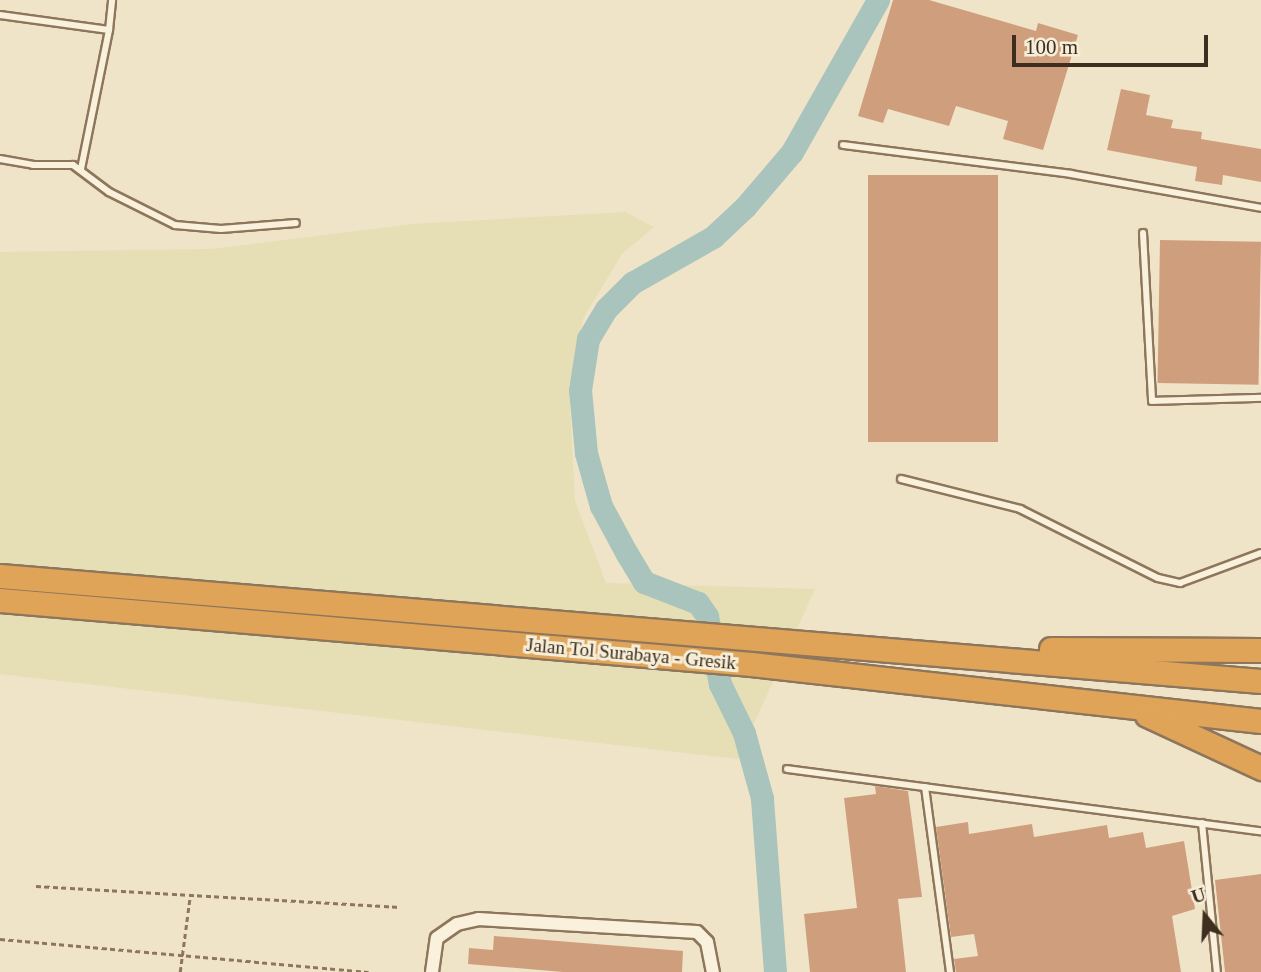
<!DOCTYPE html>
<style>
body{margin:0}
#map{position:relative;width:1261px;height:972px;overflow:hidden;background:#f0e4c8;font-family:Georgia,serif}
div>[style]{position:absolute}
.farmland>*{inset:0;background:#e6deb5}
.river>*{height:23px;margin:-11.5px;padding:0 11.5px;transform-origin:11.5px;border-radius:11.5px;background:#a9c4bc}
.building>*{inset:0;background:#cf9f7d;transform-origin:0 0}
.path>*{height:2.5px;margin-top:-1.25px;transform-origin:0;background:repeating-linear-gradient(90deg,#8d765c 0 5px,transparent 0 8.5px)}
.roads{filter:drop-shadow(2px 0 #8d765c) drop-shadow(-2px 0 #8d765c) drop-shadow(0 2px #8d765c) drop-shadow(0 -2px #8d765c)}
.service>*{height:6px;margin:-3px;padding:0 3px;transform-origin:3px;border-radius:3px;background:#faf1dc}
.minor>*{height:12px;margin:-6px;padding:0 6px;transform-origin:6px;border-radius:6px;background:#faf1dc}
.motorway>*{height:23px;margin:-11.5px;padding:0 11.5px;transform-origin:11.5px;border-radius:11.5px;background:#e0a458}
span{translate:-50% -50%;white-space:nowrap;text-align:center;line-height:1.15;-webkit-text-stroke:6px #f7eed8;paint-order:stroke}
.street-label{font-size:19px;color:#3d2e20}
.north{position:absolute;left:1170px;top:881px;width:70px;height:70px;-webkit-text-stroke:5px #f7eed8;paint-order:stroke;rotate:342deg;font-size:19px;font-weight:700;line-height:28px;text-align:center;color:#3d2e20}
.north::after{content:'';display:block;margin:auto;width:24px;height:32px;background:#3d2e20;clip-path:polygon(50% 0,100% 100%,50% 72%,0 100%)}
.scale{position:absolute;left:1012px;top:35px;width:196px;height:32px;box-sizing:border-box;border:4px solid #3d2e20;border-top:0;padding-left:9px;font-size:21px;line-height:24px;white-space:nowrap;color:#3d2e20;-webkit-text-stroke:5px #f7eed8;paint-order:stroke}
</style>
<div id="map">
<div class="farmland">
<i style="clip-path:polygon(625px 212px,654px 227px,622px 254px,583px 319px,569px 386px,575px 501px,606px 583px,815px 589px,738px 759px,0 674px,0 252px,211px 249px,413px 224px)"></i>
</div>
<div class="river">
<i style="left:775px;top:972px;width:174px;rotate:-94.3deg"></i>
<i style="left:762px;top:798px;width:67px;rotate:-105.5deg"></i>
<i style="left:744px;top:733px;width:55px;rotate:-116.1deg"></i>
<i style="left:720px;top:684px;width:69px;rotate:-100.8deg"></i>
<i style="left:707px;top:616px;width:16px;rotate:-125deg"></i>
<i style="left:698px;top:603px;width:58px;rotate:-158.7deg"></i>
<i style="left:644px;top:582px;width:33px;rotate:-121deg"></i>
<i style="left:627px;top:554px;width:55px;rotate:-118.4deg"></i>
<i style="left:601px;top:506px;width:55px;rotate:-105.8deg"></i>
<i style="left:586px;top:453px;width:63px;rotate:-95.4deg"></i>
<i style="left:580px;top:390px;width:52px;rotate:-81.1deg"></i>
<i style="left:588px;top:339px;width:35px;rotate:-59deg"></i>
<i style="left:606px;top:309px;width:37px;rotate:-45deg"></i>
<i style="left:632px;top:283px;width:93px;rotate:-29.6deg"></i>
<i style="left:713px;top:237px;width:44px;rotate:-43.2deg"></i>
<i style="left:745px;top:207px;width:72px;rotate:-49.5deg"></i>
<i style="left:792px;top:152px;width:175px;rotate:-60.5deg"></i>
</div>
<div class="building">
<i style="clip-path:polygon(893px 0,929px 0,1036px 31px,1038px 23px,1078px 35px,1043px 150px,1003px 139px,1008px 121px,956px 106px,949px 126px,888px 109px,883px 123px,858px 116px)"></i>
<i style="clip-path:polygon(1121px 89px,1150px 95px,1146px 115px,1173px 120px,1171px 128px,1202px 132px,1201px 139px,1261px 149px,1261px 182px,1223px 175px,1222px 185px,1195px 181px,1197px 167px,1107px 150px)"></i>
<i style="left:998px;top:175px;width:267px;height:130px;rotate:90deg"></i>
<i style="left:1160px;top:240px;width:101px;height:143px;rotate:1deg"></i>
<i style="clip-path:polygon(875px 786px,908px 791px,922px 897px,898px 899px,906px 972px,810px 972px,804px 914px,857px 908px,844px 798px,876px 794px)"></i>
<i style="clip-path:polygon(968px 822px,969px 834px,1032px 824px,1034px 837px,1107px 825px,1109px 838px,1143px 832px,1146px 848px,1184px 841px,1195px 909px,1172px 916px,1181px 972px,956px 972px,954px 959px,978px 956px,974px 934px,951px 937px,936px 827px)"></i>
<i style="clip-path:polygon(1261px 874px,1261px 972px,1225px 972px,1215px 880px)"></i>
<i style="clip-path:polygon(494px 936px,683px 951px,682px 972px,563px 972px,468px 964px,469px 948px,493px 950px)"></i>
</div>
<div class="path">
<i style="left:36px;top:886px;width:365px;rotate:3.3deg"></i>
<i style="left:0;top:939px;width:370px;rotate:5.1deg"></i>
<i style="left:180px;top:972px;width:77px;rotate:-82.5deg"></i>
</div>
<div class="roads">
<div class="service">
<i style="left:0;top:15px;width:110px;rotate:7.8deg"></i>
<i style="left:109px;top:30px;width:30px;rotate:-84deg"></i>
<i style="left:843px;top:145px;width:230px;rotate:7.2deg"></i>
<i style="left:1071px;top:174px;width:193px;rotate:10.1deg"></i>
<i style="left:0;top:159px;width:34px;rotate:10deg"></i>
<i style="left:33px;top:165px;width:40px"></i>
<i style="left:73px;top:165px;width:45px;rotate:36.9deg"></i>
<i style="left:109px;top:192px;width:74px;rotate:26.6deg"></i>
<i style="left:175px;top:225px;width:46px;rotate:5deg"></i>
<i style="left:221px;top:229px;width:75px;rotate:-4.6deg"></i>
<i style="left:81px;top:169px;width:142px;rotate:-78.6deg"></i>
<i style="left:1143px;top:233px;width:168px;rotate:86.9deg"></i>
<i style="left:1152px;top:401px;width:109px;rotate:-1.6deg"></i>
<i style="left:901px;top:479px;width:123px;rotate:14.1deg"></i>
<i style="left:1020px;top:509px;width:154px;rotate:26.6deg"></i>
<i style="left:1158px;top:578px;width:23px;rotate:13deg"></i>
<i style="left:1180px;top:583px;width:86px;rotate:-20.3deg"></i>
<i style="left:787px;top:769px;width:478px;rotate:7.5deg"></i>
<i style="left:925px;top:787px;width:187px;rotate:82.3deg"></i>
<i style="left:1202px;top:823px;width:150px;rotate:84.3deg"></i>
</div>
<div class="minor">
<i style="left:432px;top:972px;width:34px;rotate:-82deg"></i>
<i style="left:437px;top:938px;width:24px;rotate:-35deg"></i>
<i style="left:457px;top:924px;width:22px;rotate:-13deg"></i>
<i style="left:478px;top:919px;width:219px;rotate:3.4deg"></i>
<i style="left:697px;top:932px;width:14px;rotate:45deg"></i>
<i style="left:707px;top:942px;width:31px;rotate:79deg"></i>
</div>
<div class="motorway">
<i style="left:0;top:576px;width:1265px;rotate:4.76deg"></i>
<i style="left:0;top:600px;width:754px;rotate:4.87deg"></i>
<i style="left:751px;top:664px;width:513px;rotate:6.38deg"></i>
<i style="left:1051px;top:649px;width:210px;rotate:0.3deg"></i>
<i style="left:1147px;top:715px;width:126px;rotate:24.9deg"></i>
</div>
</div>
<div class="street-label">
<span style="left:631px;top:654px;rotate:5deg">Jalan Tol Surabaya - Gresik</span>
</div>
<div class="north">U</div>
<div class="scale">100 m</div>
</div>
